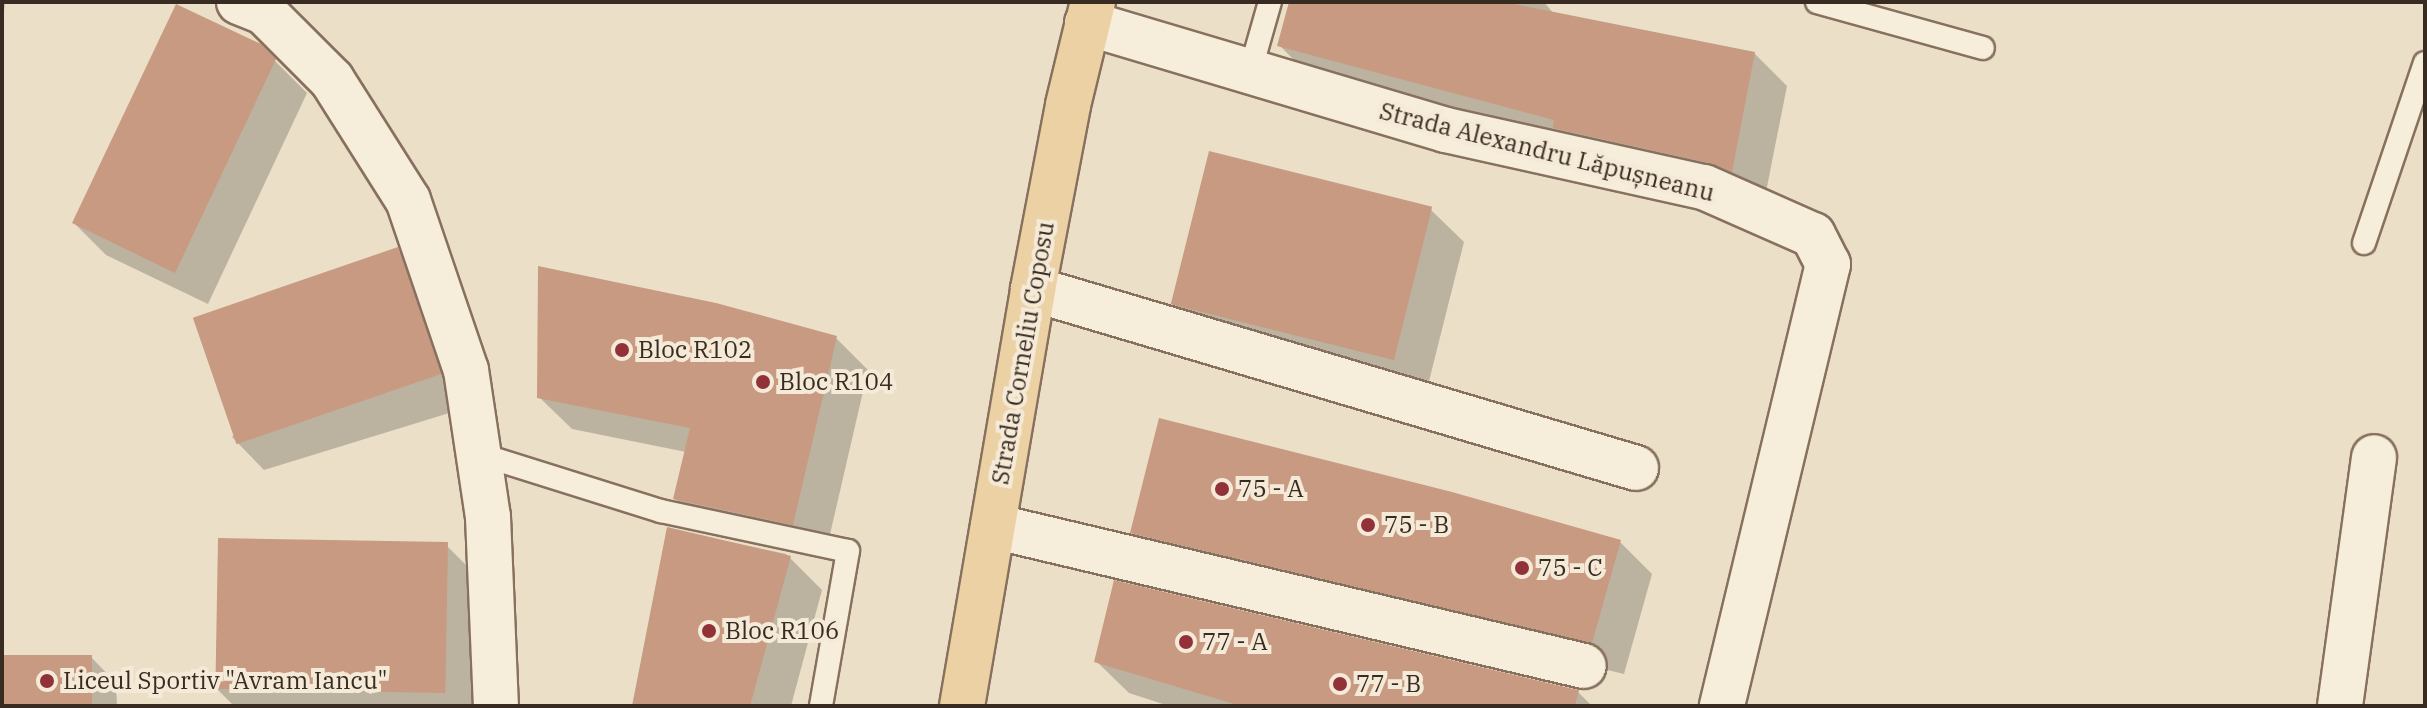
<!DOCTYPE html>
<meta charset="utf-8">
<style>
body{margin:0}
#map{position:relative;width:2427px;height:708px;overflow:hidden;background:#ecdfc8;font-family:"IBM Plex Serif",serif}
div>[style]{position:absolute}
.shadow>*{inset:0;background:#0003}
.building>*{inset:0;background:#c79a81;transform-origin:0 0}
.roads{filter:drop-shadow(2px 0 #87715e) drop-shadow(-2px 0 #87715e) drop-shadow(0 2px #87715e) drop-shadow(0 -2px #87715e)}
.service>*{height:22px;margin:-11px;padding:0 11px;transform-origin:11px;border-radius:11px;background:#f7eddb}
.minor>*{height:44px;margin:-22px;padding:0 22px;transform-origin:22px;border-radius:22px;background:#f7eddb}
.primary>*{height:44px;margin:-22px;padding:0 22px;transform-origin:22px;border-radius:22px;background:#ebd1a3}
.dots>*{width:22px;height:22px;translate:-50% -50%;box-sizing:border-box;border:4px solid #f4ead7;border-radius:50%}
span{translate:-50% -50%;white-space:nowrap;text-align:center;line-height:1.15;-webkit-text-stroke:8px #f4ead7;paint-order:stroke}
.street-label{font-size:24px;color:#382b21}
.poi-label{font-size:24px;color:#382b21}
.left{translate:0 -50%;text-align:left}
.frame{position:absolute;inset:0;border:4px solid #382b21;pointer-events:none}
</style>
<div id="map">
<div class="shadow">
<i style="clip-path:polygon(2px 2px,5px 2px,2px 32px)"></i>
<i style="clip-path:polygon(1291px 2px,1544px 2px,1554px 14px,1754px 53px,1787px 86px,1764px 202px,1312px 78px,1280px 46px)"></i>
<i style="clip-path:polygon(260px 46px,307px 93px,208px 304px,106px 255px,74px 223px)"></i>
<i style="clip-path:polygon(1431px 210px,1464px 242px,1425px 397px,1205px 335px,1173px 303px)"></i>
<i style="clip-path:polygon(397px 249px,429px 282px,472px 406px,264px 470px,232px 437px)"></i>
<i style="clip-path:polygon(836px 338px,868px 370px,825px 556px,707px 531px,675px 499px,686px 452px,572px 429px,539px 397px)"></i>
<i style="clip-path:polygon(669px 529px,786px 554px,822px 590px,791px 706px,634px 706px)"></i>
<i style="clip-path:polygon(1132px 532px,1620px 542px,1652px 574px,1624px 674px,1164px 564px)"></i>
<i style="clip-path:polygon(447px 546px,479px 578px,476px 706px,234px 706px,216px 688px)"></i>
<i style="clip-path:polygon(91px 657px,116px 683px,117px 706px,2px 706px,2px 659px)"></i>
<i style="clip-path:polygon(1096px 661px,1578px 692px,1592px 706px,1169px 706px,1129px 693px)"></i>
</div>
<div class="building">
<i style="clip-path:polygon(1289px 2px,1504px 2px,1755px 52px,1732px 172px,1709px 163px,1553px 128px,1554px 120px,1277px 46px)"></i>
<i style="clip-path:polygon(176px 4px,261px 44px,276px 59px,175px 273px,72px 223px)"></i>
<i style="left:1209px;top:151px;width:230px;height:158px;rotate:14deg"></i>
<i style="left:398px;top:247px;width:134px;height:217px;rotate:71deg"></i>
<i style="clip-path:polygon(538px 266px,716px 303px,837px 336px,793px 525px,673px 499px,690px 428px,537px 398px)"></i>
<i style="clip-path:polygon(1159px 418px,1452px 492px,1621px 540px,1592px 643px,1130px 533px)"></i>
<i style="clip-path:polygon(667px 527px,791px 556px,750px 706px,632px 706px)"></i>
<i style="left:218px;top:538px;width:230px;height:151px;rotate:1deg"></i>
<i style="clip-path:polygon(1114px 580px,1578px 690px,1579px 690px,1575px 706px,1241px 706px,1094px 662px)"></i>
<i style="left:92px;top:655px;width:51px;height:90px;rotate:90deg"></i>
</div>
<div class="roads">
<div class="service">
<i style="left:1817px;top:2px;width:172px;rotate:15.5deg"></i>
<i style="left:1250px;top:72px;width:73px;rotate:-74.1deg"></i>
<i style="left:2364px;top:243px;width:190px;rotate:-71.3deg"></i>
<i style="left:479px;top:454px;width:191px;rotate:17.4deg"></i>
<i style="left:661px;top:511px;width:191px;rotate:12.1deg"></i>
<i style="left:848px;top:551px;width:157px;rotate:99.9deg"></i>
</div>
<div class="minor">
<i style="left:239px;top:2px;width:27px;rotate:22deg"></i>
<i style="left:264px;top:12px;width:96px;rotate:45deg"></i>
<i style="left:332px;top:80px;width:142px;rotate:57.7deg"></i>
<i style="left:408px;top:200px;width:180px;rotate:71.2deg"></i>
<i style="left:466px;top:370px;width:149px;rotate:81.5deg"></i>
<i style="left:488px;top:517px;width:189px;rotate:87.6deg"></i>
<i style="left:1087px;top:23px;width:375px;rotate:16.6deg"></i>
<i style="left:1446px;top:130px;width:264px;rotate:12.5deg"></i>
<i style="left:1704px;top:187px;width:119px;rotate:23.8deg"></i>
<i style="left:1813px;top:235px;width:33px;rotate:63deg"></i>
<i style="left:1828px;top:264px;width:455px;rotate:103.5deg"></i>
<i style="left:1033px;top:289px;width:629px;rotate:16.53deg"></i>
<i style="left:993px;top:526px;width:607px;rotate:13.33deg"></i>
<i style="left:2340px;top:706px;width:251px;rotate:-82.2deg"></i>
</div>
<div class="primary">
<i style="left:962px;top:706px;width:423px;rotate:-80.3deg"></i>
<i style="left:1033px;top:289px;width:187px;rotate:-79.2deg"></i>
<i style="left:1068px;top:105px;width:106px;rotate:-76.4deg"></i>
</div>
</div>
<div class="dots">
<i style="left:622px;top:350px;background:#913239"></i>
<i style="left:763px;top:382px;background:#913239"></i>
<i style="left:1222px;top:489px;background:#913239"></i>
<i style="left:1368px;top:525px;background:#913239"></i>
<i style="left:1522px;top:568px;background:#913239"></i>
<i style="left:709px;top:631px;background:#913239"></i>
<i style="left:1186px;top:642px;background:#913239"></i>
<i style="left:47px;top:681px;background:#913239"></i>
<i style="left:1340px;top:684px;background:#913239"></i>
</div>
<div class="street-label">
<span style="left:1547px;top:152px;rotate:14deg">Strada Alexandru Lăpușneanu</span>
<span style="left:1023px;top:353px;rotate:-80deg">Strada Corneliu Coposu</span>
</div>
<div class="poi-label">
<span class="left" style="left:638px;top:350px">Bloc R102</span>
<span class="left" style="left:779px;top:382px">Bloc R104</span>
<span class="left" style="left:1238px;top:489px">75 - A</span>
<span class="left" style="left:1384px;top:525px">75 - B</span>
<span class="left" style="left:1538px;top:568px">75 - C</span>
<span class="left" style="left:725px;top:631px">Bloc R106</span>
<span class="left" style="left:1202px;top:642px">77 - A</span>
<span class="left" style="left:63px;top:681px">Liceul Sportiv "Avram Iancu"</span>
<span class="left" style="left:1356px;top:684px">77 - B</span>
</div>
<div class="frame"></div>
</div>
